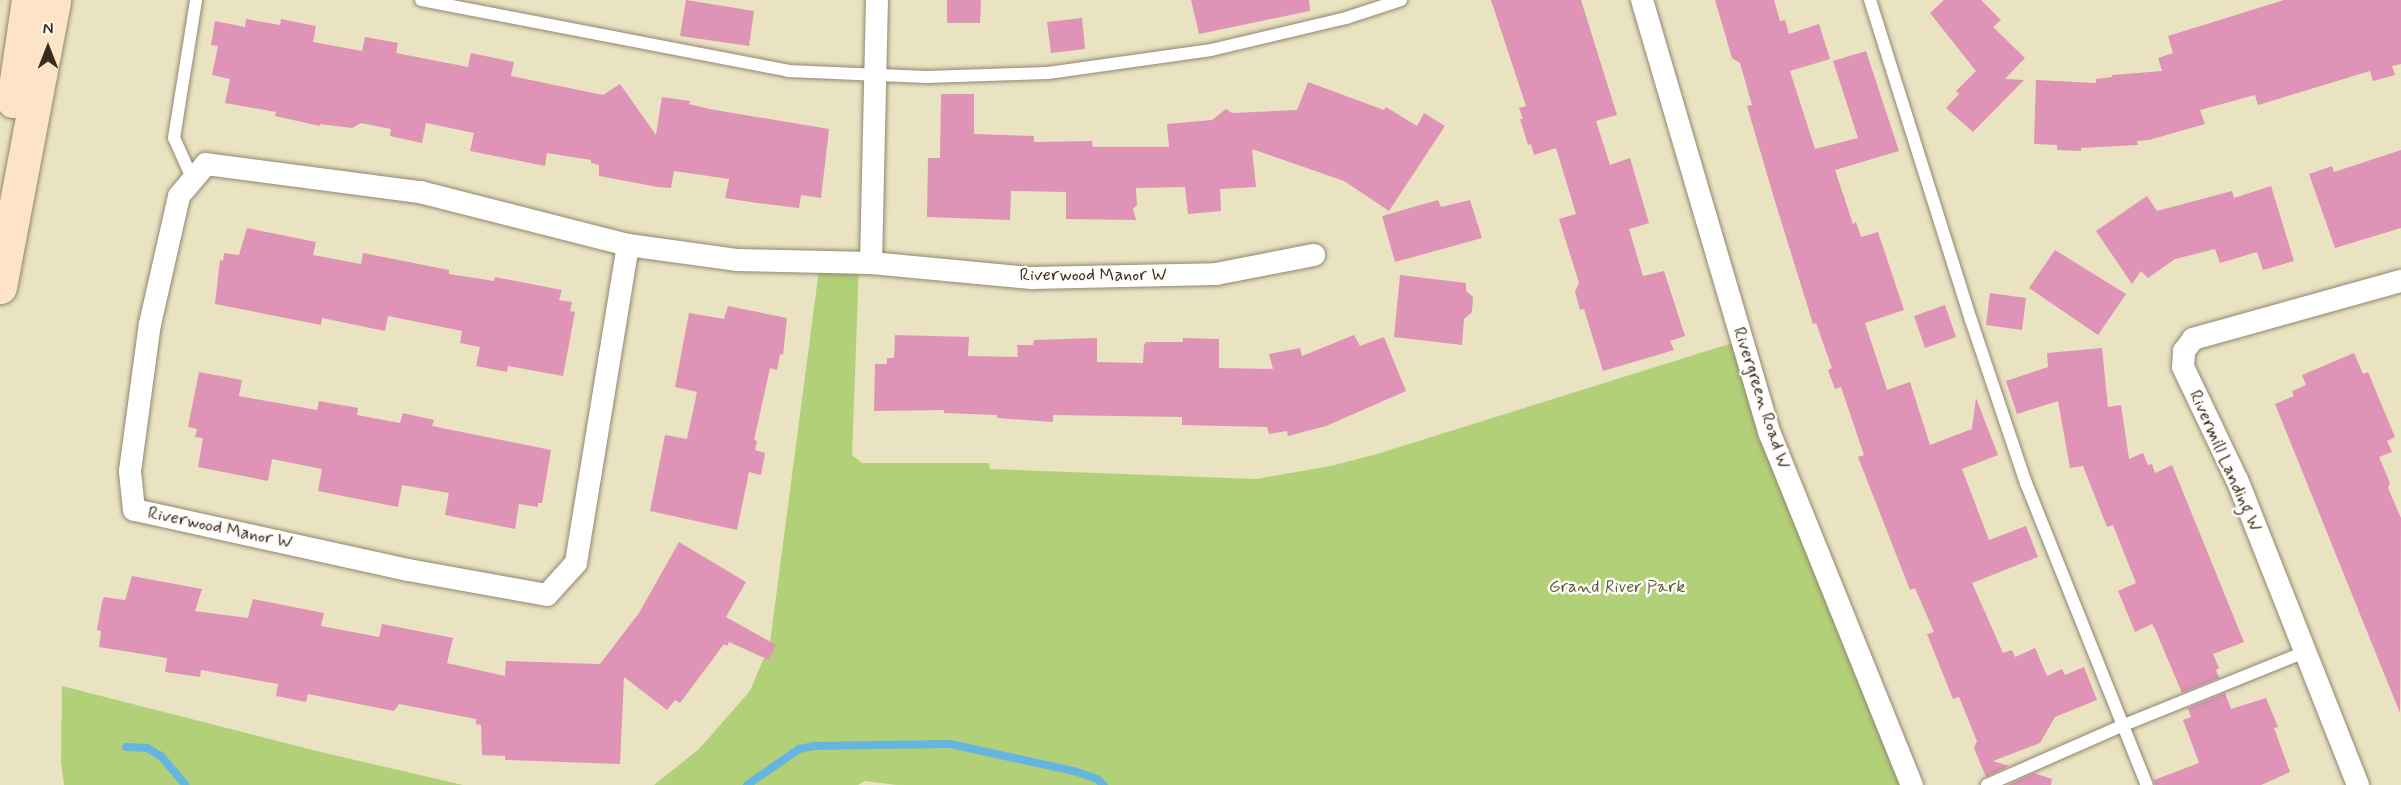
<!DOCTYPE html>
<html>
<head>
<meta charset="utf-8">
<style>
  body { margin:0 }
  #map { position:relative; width:2401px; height:785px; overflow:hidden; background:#e9e3c2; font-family:Mynerve,sans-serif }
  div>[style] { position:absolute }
  .green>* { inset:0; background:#b2d077 }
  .stream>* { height:8px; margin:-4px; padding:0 4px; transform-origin:4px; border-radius:4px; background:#65b5e0 }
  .building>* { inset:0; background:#df93b6 }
  .roads { filter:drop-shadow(0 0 2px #928670) drop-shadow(0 0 2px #928670) }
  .lane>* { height:12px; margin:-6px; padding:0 6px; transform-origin:6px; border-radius:6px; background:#fff }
  .street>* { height:22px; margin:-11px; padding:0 11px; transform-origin:11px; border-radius:11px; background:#fff }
  .secondary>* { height:33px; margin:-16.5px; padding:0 16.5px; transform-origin:16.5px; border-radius:16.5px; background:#fee4c6 }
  span { translate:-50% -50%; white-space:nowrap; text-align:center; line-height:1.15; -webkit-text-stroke:5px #fdfcf7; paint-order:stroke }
  .street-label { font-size:18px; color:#3b2a1e }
  .park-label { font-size:18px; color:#5f5c39 }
  .north { position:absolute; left:18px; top:18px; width:60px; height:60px; -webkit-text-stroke:4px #fdfcf7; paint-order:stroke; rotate:0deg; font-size:16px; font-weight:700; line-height:24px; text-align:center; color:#3b2a1e }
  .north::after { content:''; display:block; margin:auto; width:21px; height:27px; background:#3b2a1e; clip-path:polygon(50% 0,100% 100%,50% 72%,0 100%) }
</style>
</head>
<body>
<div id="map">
  <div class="green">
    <i style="clip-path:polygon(820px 262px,859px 263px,852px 455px,862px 463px,989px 463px,990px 469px,1256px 479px,1331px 466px,1377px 454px,1742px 340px,1912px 785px,897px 785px,865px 781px,858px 785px,654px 785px,699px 749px,750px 691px,770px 643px)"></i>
    <i style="clip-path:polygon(62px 686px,325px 753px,463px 785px,64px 785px,61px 762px)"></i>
  </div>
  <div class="stream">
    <i style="left:126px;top:747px;width:21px;rotate:3deg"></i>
    <i style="left:147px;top:748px;width:16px;rotate:30deg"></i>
    <i style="left:161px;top:756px;width:38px;rotate:50deg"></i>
    <i style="left:747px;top:785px;width:63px;rotate:-34.7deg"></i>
    <i style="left:799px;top:749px;width:15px;rotate:-11deg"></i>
    <i style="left:814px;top:746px;width:136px;rotate:-0.8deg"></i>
    <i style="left:950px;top:744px;width:127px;rotate:12.3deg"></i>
    <i style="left:1074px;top:771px;width:24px;rotate:19deg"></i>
    <i style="left:1097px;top:779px;width:9px;rotate:41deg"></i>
  </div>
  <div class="building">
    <i style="clip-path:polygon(686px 0,754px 11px,749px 46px,680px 36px)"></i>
    <i style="clip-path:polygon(947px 0,981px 0,980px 23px,947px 23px)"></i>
    <i style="clip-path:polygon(1191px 0,1309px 0,1310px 11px,1199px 34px)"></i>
    <i style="clip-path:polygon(1491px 0,1581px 0,1617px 115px,1596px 121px,1610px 165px,1630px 158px,1649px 223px,1629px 229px,1643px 276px,1664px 271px,1685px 336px,1670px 341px,1674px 350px,1603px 371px,1584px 309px,1580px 310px,1575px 292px,1579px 283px,1559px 219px,1576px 214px,1556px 148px,1534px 155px,1531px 144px,1528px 145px,1520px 119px,1523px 119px,1519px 108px,1526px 106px)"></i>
    <i style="clip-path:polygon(1715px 0,1774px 0,1780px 21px,1785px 20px,1789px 34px,1819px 24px,1830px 59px,1790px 71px,1815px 149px,1858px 138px,1833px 61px,1866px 51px,1899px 151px,1835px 170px,1853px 224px,1856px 222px,1861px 237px,1878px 232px,1904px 310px,1865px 323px,1887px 390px,1910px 382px,1930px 445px,1972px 429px,1976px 398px,1998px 455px,1962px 469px,1989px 540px,2026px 526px,2038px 557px,1972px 583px,2003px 653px,2012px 650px,2015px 657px,2035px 648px,2047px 676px,2062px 669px,2065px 675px,2084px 667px,2097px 700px,2055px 717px,2040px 743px,1993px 761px,2009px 766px,1986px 777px,1974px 748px,1977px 741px,1959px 697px,1953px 699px,1927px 634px,1934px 632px,1915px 588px,1910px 590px,1858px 457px,1864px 455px,1841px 387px,1835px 389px,1828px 370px,1832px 368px,1816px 323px,1813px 324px,1774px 198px,1747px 106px,1752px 105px,1740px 63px,1732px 58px)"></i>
    <i style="clip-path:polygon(1944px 0,1981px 0,2001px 20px,1993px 27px,2025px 58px,2005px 79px,2024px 80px,1973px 132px,1946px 108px,1959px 94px,1956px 91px,1976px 71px,1930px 13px)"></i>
    <i style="clip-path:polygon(2284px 0,2401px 0,2401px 64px,2392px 66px,2395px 75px,2373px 81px,2370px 71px,2258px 105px,2255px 95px,2200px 110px,2205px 124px,2149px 140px,2137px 141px,2138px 145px,2081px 148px,2081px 151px,2057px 150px,2057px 145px,2034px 144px,2036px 80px,2096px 83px,2096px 79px,2112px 77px,2112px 75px,2162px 71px,2158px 58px,2173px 53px,2168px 36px)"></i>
    <i style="clip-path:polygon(1082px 18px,1085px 49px,1051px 53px,1047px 22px)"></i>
    <i style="clip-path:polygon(246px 19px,280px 25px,281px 19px,316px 26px,313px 42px,362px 51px,365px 37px,398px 43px,396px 53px,468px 67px,471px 53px,514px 62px,511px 76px,603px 95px,620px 84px,656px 135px,662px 97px,690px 101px,689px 104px,709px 109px,829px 129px,821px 198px,801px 195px,799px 208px,757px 203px,725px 198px,729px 179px,674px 171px,671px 188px,658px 187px,599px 176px,599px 165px,591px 163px,591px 160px,547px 153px,545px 166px,470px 151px,474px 133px,426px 123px,422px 143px,390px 136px,391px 129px,361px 123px,352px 128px,320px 124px,320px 126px,275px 116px,276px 112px,225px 103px,230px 79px,212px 75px,218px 46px,211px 45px,215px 21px,245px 27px)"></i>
    <i style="clip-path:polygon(1308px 82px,1384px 110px,1386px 107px,1417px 126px,1424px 113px,1445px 126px,1389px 211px,1344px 181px,1252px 149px,1256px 187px,1220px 189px,1221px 211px,1188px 214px,1185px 187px,1136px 188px,1137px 205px,1133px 209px,1136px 220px,1066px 219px,1066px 192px,1011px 191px,1010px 220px,927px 217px,928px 158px,940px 158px,941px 94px,974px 94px,974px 134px,1034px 136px,1034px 142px,1092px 141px,1093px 147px,1169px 147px,1167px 124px,1212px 120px,1226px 109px,1232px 113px,1297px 110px)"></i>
    <i style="clip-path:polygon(2401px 150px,2401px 228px,2335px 248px,2309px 174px,2332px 166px,2334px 172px)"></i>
    <i style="clip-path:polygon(2271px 186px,2294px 261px,2263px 270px,2257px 252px,2220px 263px,2215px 249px,2175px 259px,2148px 278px,2141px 271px,2132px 284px,2096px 231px,2147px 196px,2157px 211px,2232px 191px,2234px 198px)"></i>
    <i style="clip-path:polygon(1438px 200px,1441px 207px,1470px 200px,1482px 238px,1395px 262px,1382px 216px)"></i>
    <i style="clip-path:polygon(247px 228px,316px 242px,313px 255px,361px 264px,363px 253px,449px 270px,449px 274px,494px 281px,495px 277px,562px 290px,559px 300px,572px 302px,570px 311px,575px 312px,563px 376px,508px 366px,507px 372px,476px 366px,480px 347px,460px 343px,462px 331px,388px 316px,385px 331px,322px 318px,321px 325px,215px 304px,220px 260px,223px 261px,224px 253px,239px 255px)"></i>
    <i style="clip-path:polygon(2055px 250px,2126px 294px,2098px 335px,2029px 288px)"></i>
    <i style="clip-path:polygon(1400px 275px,1466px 283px,1466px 291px,1473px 297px,1472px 312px,1464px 319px,1462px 345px,1394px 337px)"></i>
    <i style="clip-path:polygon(1990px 293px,2026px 298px,2022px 330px,1986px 325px)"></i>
    <i style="clip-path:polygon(1945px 305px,1956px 337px,1925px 348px,1914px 316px)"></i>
    <i style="clip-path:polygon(728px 306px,787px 318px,783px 355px,780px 354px,777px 370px,770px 368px,754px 440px,757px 441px,755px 450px,765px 453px,761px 475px,749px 472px,737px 530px,650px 511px,665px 435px,687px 439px,697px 392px,675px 387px,689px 313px,724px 319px)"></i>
    <i style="clip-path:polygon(895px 335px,969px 337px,968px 356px,1018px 357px,1017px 345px,1033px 345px,1034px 340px,1097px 338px,1097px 362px,1143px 363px,1144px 345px,1146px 342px,1183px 342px,1183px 338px,1219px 339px,1219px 368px,1273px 369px,1269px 354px,1300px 348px,1302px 356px,1354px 335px,1360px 346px,1384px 337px,1406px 391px,1326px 426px,1288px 436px,1287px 431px,1269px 434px,1267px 427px,1182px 425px,1182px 417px,1053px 415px,1053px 422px,997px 418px,997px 415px,944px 413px,944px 410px,874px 411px,875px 364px,887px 364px,887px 358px,894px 358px)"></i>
    <i style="clip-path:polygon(2102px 348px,2108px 407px,2121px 405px,2129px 459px,2143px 453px,2148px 465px,2152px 464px,2155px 473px,2172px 465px,2244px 642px,2213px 654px,2219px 668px,2216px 670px,2219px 678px,2182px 693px,2155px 629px,2152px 624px,2135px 632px,2118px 591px,2136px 583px,2113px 525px,2107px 527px,2083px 466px,2070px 468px,2058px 401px,2017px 414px,2006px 381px,2048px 367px,2047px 353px)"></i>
    <i style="clip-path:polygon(2354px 353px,2363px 374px,2368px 372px,2395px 437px,2387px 441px,2392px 452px,2379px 457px,2390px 483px,2388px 488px,2401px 518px,2400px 713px,2275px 404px,2294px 396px,2292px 391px,2306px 385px,2302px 375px)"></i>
    <i style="clip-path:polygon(199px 372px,242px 380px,239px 396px,317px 410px,319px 401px,358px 408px,357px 415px,400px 423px,403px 413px,434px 420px,432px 426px,551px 450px,542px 503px,538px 503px,538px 507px,519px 504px,515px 529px,445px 515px,449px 493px,402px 485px,398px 507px,318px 491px,322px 469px,272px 459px,268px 481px,198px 467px,203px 438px,195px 437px,197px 429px,188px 427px)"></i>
    <i style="clip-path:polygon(679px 542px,746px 582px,726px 617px,776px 645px,769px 660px,729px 642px,727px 646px,724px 644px,680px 703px,675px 700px,667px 710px,624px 677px,620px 764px,505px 760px,505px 756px,482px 755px,481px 725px,476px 724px,476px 719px,399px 704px,394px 711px,308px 694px,306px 702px,276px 696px,278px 684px,201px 670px,200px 677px,165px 672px,167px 658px,99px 647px,101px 631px,97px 630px,102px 602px,104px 597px,125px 600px,132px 576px,202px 589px,195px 611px,248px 618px,253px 599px,324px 613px,321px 626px,379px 637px,382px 624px,453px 638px,447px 663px,505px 676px,506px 661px,600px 664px,639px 613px)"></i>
    <i style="clip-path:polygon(2225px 693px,2231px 709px,2266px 698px,2278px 727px,2274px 728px,2290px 772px,2261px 785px,2155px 785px,2154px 780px,2199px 763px,2183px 720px,2191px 717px,2188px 708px)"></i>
    <i style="clip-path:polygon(2034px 773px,2052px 779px,2051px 785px,2008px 785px)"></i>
  </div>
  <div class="roads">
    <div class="lane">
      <i style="left:421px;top:0;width:374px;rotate:10.9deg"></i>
      <i style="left:788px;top:71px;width:138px;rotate:2.5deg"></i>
      <i style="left:926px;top:77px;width:122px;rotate:-1.9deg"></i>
      <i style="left:1048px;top:73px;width:165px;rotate:-8deg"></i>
      <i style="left:1211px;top:50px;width:139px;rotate:-13.3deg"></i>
      <i style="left:1346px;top:18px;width:58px;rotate:-18.1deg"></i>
      <i style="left:1870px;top:0;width:336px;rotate:72.5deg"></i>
      <i style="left:1971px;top:320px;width:172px;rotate:71.4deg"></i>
      <i style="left:2026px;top:483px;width:325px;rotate:68.2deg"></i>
      <i style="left:193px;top:180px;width:46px;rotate:-114.3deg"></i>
      <i style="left:174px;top:138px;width:140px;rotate:-80.9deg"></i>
      <i style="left:1987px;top:785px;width:150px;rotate:-23.7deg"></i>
      <i style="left:2124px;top:725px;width:195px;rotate:-22deg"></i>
    </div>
    <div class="street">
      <i style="left:1642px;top:0;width:452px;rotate:73.6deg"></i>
      <i style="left:1770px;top:434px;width:379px;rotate:68deg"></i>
      <i style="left:628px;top:245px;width:322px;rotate:99.3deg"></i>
      <i style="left:576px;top:563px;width:43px;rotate:132.2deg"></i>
      <i style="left:547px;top:595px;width:141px;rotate:-169.8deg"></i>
      <i style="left:408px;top:570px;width:280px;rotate:-167.6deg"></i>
      <i style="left:134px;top:510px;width:39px;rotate:-96deg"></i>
      <i style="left:130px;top:471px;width:148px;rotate:-82.3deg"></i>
      <i style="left:150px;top:324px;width:131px;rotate:-77.2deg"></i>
      <i style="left:179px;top:196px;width:42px;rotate:-49.8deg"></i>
      <i style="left:206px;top:164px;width:216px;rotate:7.5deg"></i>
      <i style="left:420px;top:192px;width:215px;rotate:14.3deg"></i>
      <i style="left:628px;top:245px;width:111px;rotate:7.8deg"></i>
      <i style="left:738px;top:260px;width:133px;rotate:1.3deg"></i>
      <i style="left:871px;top:263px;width:161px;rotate:5.4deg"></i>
      <i style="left:1031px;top:278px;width:185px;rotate:-1.2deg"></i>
      <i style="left:1216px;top:274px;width:100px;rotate:-11deg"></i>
      <i style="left:871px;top:263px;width:263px;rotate:-88.7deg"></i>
      <i style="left:2358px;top:785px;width:328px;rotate:-111.6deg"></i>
      <i style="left:2237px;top:480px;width:125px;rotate:-115.5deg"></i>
      <i style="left:2183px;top:367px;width:16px;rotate:-86deg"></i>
      <i style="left:2184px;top:351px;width:15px;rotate:-53deg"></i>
      <i style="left:2193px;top:339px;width:216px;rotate:-15.6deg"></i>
    </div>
    <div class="secondary">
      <i style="left:13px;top:101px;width:102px;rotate:-81.6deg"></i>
      <i style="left:0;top:287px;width:292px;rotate:-79.3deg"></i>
    </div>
  </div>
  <div class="street-label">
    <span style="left:1093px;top:275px">Riverwood Manor W</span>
    <span style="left:1761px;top:398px;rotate:72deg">Rivergreen Road W</span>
    <span style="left:2225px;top:461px;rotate:66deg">Rivermill Landing W</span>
    <span style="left:220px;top:528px;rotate:12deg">Riverwood Manor W</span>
  </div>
  <div class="park-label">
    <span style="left:1617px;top:587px">Grand River Park</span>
  </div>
  <div class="north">N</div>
</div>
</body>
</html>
